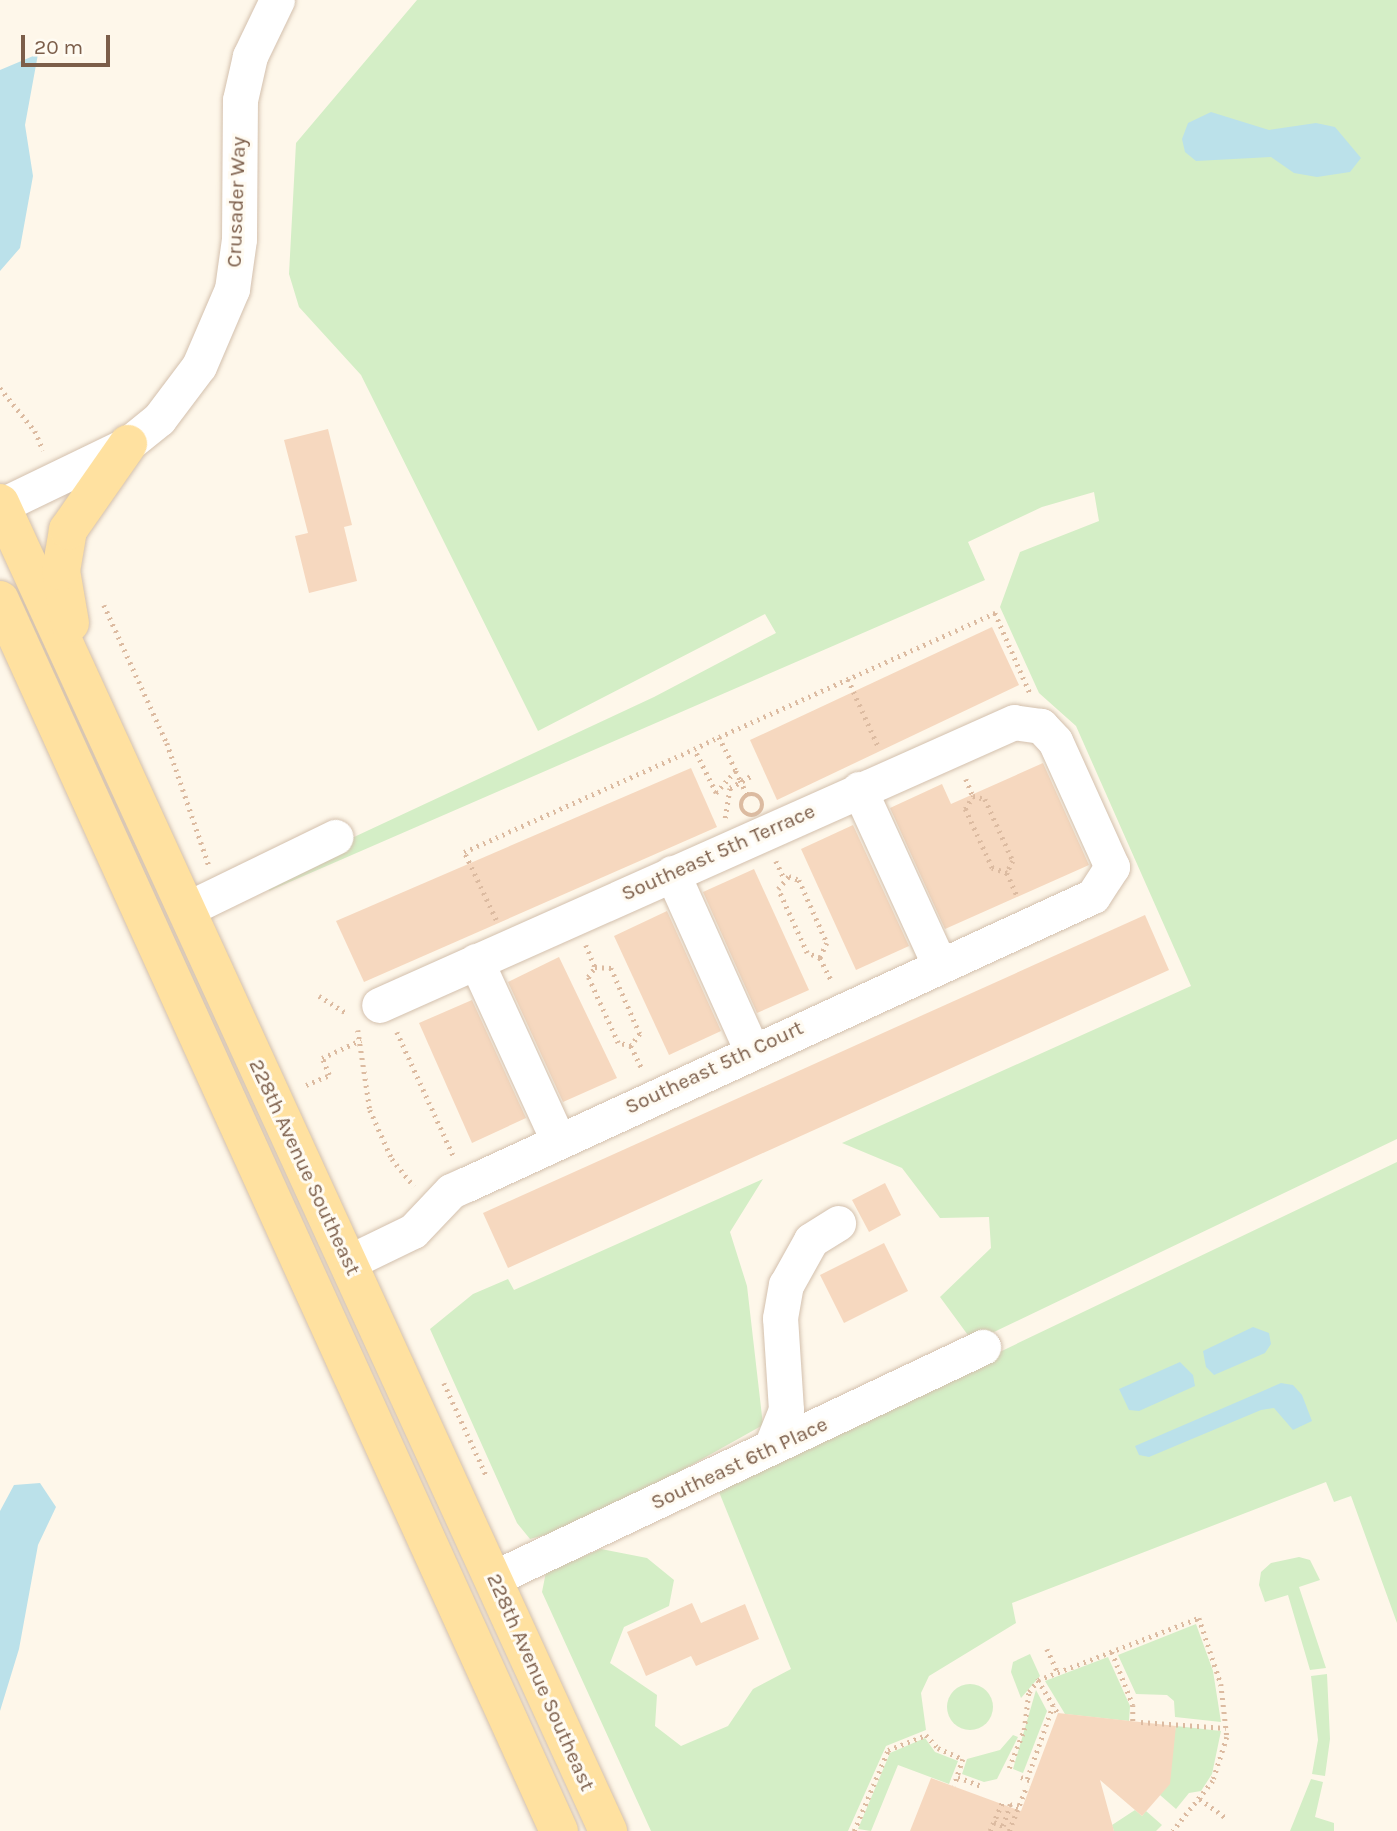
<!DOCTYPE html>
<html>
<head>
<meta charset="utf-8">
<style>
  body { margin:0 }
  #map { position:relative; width:1397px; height:1831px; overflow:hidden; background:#fef7ea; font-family:Karla,sans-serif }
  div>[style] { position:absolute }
  .green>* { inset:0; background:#d4eec6 }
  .round { border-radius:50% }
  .water>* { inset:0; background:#bbe1ea }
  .building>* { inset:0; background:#f6d8bf }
  .path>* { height:4.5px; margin-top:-2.25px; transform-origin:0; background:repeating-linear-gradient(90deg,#dcbba1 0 2px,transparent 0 7px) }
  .path>.ring { margin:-2.25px; padding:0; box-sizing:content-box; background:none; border:4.5px solid #dcbba1; border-radius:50% }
  .roads { filter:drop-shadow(0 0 2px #d3c0ad) drop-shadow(0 0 2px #d3c0ad) }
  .minor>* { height:35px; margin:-17.5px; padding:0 17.5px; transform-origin:17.5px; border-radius:17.5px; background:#fff }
  .major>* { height:38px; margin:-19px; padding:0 19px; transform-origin:19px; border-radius:19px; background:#ffe1a0 }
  span { translate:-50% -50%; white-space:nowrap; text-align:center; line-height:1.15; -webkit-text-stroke:6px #fffbf2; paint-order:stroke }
  .street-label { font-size:21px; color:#7c5e4a }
  .scale { position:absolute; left:21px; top:35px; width:89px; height:32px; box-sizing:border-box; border:4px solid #7c5e4a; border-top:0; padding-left:9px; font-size:21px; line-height:24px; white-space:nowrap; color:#7c5e4a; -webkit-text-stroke:5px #fffbf2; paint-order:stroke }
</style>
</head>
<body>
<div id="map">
  <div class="green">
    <i style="clip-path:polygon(417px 0,1397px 0,1397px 1139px,973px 1342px,940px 1297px,991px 1248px,989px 1217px,940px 1218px,902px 1168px,842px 1143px,1191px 986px,1076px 726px,1039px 693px,1000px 607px,1020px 552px,1099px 521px,1094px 492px,1042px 507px,968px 542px,985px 580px,269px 891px,266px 882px,339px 844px,654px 697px,776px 633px,765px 614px,538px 731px,361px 375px,299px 307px,289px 274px,296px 143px)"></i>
    <i style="clip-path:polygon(1397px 1162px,1397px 1623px,1351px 1496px,1334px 1502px,1326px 1482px,1012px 1603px,1016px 1623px,929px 1676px,921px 1693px,926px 1730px,886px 1746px,848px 1831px,651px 1831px,542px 1592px,546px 1572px,601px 1549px,647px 1558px,674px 1580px,669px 1606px,624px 1627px,610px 1663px,657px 1695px,655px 1726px,681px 1746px,728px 1726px,753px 1689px,791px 1669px,717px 1487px)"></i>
    <i style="clip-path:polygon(763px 1179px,730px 1232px,747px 1286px,763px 1425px,586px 1524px,530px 1539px,517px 1523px,430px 1329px,473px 1294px,508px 1279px,514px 1290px)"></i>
    <i style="clip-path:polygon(1299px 1557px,1310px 1560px,1320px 1580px,1299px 1587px,1326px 1668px,1310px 1670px,1288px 1595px,1265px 1602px,1259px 1585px,1261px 1572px,1271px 1563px)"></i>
    <i style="clip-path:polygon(1196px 1624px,1213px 1671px,1221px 1722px,1175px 1717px,1174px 1701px,1167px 1695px,1136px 1694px,1118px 1655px)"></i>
    <i style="clip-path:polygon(1030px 1654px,1040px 1676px,1021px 1698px,1011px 1672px,1013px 1662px)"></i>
    <i style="clip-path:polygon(1108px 1657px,1130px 1706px,1129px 1721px,1065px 1714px,1045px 1681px)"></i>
    <i style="clip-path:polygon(1327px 1674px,1330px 1739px,1325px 1776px,1312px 1774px,1318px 1740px,1311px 1676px)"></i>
    <i class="round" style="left:947px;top:1684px;width:46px;height:46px"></i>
    <i style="clip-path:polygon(1036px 1690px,1047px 1711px,1023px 1773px,1013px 1769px)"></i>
    <i style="clip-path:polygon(1176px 1726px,1221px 1731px,1212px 1774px,1201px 1791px,1189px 1793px,1176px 1809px,1160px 1795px)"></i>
    <i style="clip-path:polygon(1013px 1735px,1018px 1737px,997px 1779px,984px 1782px,962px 1774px,967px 1759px,1000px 1750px)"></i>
    <i style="clip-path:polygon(925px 1738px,935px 1752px,958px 1761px,949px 1784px,898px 1765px,871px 1831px,858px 1829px,890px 1753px)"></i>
    <i style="clip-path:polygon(1311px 1779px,1323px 1782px,1315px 1817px,1334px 1823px,1334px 1831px,1290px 1831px)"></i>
    <i style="clip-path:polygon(1135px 1810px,1142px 1816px,1146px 1811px,1162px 1825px,1156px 1831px,1114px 1831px,1112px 1825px)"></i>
  </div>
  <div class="water">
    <i style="clip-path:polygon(38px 54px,25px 125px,33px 176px,20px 248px,0 271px,0 70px)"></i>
    <i style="clip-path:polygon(1211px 112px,1269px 130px,1316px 123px,1335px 127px,1361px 158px,1350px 172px,1317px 177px,1294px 173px,1271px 157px,1196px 161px,1185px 152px,1182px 139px,1188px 123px)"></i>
    <i style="clip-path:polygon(1253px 1327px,1269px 1333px,1271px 1344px,1265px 1353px,1214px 1375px,1206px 1367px,1203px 1351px)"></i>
    <i style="clip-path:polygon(1180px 1362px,1193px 1375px,1195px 1386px,1139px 1411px,1129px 1410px,1119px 1389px)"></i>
    <i style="clip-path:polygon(1281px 1383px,1293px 1385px,1302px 1395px,1312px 1421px,1293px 1430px,1274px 1408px,1261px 1410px,1149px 1457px,1139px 1455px,1135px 1446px)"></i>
    <i style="clip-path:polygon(40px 1483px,56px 1507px,38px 1545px,19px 1649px,0 1711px,0 1511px,14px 1485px)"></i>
  </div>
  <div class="building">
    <i style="clip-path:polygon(328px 429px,352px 525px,344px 527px,357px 581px,309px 593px,295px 536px,308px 533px,284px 440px)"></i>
    <i style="clip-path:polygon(992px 627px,1019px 685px,777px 800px,750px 740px)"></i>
    <i style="clip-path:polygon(1043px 763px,1089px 865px,945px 929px,890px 808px,942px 784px,951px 804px)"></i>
    <i style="clip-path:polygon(691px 768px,717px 827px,364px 982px,336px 921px)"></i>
    <i style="clip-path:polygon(853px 825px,909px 946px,856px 970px,801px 849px)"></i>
    <i style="clip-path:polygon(754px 869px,809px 990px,757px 1013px,703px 892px)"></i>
    <i style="clip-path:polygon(667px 911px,721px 1031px,669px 1055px,614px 936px)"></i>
    <i style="clip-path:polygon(1145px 915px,1169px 970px,508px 1268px,483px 1213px)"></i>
    <i style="clip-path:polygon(559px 957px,617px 1078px,563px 1102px,508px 982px)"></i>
    <i style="clip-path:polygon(472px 1000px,526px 1118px,472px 1143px,419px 1023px)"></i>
    <i style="clip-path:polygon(885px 1183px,901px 1215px,869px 1232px,852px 1200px)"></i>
    <i style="clip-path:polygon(884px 1243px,908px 1291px,844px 1323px,820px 1275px)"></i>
    <i style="clip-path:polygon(692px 1603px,701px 1623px,745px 1604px,759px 1639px,696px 1666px,691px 1656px,646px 1676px,627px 1632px)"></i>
    <i style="clip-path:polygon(1058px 1713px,1176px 1726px,1170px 1784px,1142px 1816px,1100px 1780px,1114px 1831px,910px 1831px,931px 1778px,1021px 1811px)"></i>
  </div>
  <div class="path">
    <i style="left:0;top:388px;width:55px;rotate:50.9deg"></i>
    <i style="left:35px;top:431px;width:21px;rotate:67deg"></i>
    <i style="left:104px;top:605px;width:152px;rotate:65.5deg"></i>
    <i style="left:167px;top:743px;width:130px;rotate:71.1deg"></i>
    <i style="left:848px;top:679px;width:76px;rotate:65.8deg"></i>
    <i style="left:719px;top:737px;width:303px;rotate:-24.2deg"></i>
    <i style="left:995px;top:613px;width:87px;rotate:66.4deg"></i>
    <i style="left:736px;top:771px;width:30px;rotate:132deg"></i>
    <i style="left:716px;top:793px;width:49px;rotate:-116.6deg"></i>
    <i style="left:694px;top:749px;width:28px;rotate:-26deg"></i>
    <i style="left:719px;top:737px;width:38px;rotate:63deg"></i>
    <i style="left:736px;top:771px;width:10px;rotate:66deg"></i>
    <i style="left:740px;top:780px;width:16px;rotate:63deg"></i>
    <i style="left:966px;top:779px;width:18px;rotate:68deg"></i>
    <i class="ring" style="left:741px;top:794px;width:17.5px;height:17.5px"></i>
    <i style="left:973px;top:796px;width:12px;rotate:14deg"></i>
    <i style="left:985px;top:799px;width:68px;rotate:65.7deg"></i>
    <i style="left:1013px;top:861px;width:13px;rotate:117deg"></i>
    <i style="left:1007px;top:873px;width:16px;rotate:-162deg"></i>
    <i style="left:992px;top:868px;width:65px;rotate:-114.6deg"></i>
    <i style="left:965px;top:809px;width:15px;rotate:-58deg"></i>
    <i style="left:725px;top:818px;width:30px;rotate:-81deg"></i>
    <i style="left:730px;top:788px;width:24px;rotate:-30deg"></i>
    <i style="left:776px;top:861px;width:19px;rotate:65deg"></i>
    <i style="left:1007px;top:873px;width:27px;rotate:66deg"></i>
    <i style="left:789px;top:876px;width:11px;rotate:22deg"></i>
    <i style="left:799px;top:880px;width:69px;rotate:66deg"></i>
    <i style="left:827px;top:943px;width:17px;rotate:115deg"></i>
    <i style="left:820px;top:958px;width:14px;rotate:-159deg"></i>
    <i style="left:807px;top:953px;width:70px;rotate:-114.4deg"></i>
    <i style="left:778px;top:889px;width:17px;rotate:-50deg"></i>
    <i style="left:496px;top:920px;width:75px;rotate:-115.2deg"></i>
    <i style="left:464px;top:852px;width:252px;rotate:-24.1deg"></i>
    <i style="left:586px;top:945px;width:24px;rotate:68deg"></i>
    <i style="left:820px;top:958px;width:27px;rotate:63deg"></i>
    <i style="left:595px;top:967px;width:16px;rotate:4deg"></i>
    <i style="left:611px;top:968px;width:72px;rotate:66.3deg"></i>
    <i style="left:640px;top:1034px;width:15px;rotate:127deg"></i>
    <i style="left:631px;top:1046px;width:13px;rotate:-167deg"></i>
    <i style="left:618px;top:1043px;width:72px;rotate:-114.4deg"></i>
    <i style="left:588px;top:977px;width:12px;rotate:-55deg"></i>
    <i style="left:319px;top:996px;width:34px;rotate:32deg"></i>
    <i style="left:358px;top:1030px;width:81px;rotate:81.5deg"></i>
    <i style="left:370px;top:1110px;width:54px;rotate:65.8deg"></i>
    <i style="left:392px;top:1159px;width:35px;rotate:51deg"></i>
    <i style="left:397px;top:1032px;width:137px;rotate:65.5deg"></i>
    <i style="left:631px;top:1046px;width:25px;rotate:64deg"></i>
    <i style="left:306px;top:1085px;width:25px;rotate:-23deg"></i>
    <i style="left:329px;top:1075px;width:18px;rotate:-112deg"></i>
    <i style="left:322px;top:1058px;width:43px;rotate:-24.8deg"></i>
    <i style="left:444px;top:1383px;width:103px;rotate:65.4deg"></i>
    <i style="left:1047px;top:1649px;width:26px;rotate:65deg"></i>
    <i style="left:1112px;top:1652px;width:57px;rotate:68.4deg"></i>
    <i style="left:1133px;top:1705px;width:16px;rotate:90deg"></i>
    <i style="left:1038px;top:1680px;width:39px;rotate:59deg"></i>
    <i style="left:1141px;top:1722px;width:85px;rotate:4deg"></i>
    <i style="left:1009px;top:1768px;width:41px;rotate:-68.5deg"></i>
    <i style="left:1024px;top:1730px;width:38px;rotate:-83deg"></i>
    <i style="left:1029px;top:1692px;width:15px;rotate:-53deg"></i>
    <i style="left:1038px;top:1680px;width:173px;rotate:-21.1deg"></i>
    <i style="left:1199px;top:1618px;width:70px;rotate:71.6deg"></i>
    <i style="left:1221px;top:1684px;width:53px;rotate:83.5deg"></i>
    <i style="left:1227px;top:1737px;width:46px;rotate:107.7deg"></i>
    <i style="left:1213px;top:1781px;width:64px;rotate:128.7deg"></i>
    <i style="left:958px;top:1777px;width:26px;rotate:21deg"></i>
    <i style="left:1021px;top:1777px;width:12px;rotate:20deg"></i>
    <i style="left:1027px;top:1779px;width:78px;rotate:-70.6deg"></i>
    <i style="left:1200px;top:1799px;width:32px;rotate:36deg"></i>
    <i style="left:994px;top:1822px;width:10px;rotate:24deg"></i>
    <i style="left:1003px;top:1826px;width:23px;rotate:-72deg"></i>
    <i style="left:1010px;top:1804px;width:9px;rotate:21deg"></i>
    <i style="left:854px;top:1831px;width:88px;rotate:-67.2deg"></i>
    <i style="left:888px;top:1750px;width:41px;rotate:-21.5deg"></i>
    <i style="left:926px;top:1735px;width:18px;rotate:47deg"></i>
    <i style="left:938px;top:1748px;width:27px;rotate:24deg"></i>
    <i style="left:963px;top:1759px;width:28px;rotate:108deg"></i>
    <i style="left:990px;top:1831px;width:33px;rotate:-67deg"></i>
    <i style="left:1009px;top:1831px;width:49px;rotate:-68.6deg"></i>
  </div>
  <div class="roads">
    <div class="minor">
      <i style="left:0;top:506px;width:142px;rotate:-25.8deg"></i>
      <i style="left:128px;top:444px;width:40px;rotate:-39deg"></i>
      <i style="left:159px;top:419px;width:66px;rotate:-53deg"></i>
      <i style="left:199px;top:366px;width:84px;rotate:-66.8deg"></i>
      <i style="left:232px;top:289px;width:50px;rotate:-82deg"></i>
      <i style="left:239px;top:239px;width:139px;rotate:-89.6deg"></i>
      <i style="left:240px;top:100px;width:45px;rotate:-77.2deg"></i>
      <i style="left:250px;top:56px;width:62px;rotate:-64.3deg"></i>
      <i style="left:859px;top:789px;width:192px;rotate:65.4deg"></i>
      <i style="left:672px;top:873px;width:193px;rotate:65.8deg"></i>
      <i style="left:187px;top:909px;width:165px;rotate:-25.9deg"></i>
      <i style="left:476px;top:961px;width:197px;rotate:65.4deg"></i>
      <i style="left:349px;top:1262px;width:71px;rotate:-25.8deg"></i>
      <i style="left:413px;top:1231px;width:55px;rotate:-46.5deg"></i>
      <i style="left:451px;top:1191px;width:17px;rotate:-24deg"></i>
      <i style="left:467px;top:1184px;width:689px;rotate:-24.71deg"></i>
      <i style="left:1093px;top:896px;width:35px;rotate:-57deg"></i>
      <i style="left:1112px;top:867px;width:138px;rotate:-114.3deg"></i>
      <i style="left:1055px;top:741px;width:21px;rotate:-133deg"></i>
      <i style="left:1041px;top:726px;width:27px;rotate:-172deg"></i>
      <i style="left:1014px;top:722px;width:695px;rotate:155.98deg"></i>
      <i style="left:771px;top:1447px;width:40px;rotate:-68deg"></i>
      <i style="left:786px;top:1410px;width:92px;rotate:-93.7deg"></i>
      <i style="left:780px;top:1318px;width:34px;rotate:-80deg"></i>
      <i style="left:786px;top:1285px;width:51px;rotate:-60.9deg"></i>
      <i style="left:811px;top:1240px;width:32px;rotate:-32deg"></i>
      <i style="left:494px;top:1578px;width:541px;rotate:-25.29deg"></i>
    </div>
    <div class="major">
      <i style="left:0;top:503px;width:1461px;rotate:65.4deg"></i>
      <i style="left:0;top:600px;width:1352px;rotate:65.58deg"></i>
      <i style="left:70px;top:623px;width:53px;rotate:-99.8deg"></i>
      <i style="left:61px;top:571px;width:42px;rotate:-80.3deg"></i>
      <i style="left:68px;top:530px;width:105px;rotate:-55.1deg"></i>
    </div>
  </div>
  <div class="street-label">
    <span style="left:236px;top:202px;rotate:-88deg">Crusader Way</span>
    <span style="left:718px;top:852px;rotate:-24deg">Southeast 5th Terrace</span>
    <span style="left:714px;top:1067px;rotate:-25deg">Southeast 5th Court</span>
    <span style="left:305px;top:1167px;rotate:65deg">228th Avenue Southeast</span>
    <span style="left:739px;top:1463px;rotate:-25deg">Southeast 6th Place</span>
    <span style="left:541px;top:1682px;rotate:66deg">228th Avenue Southeast</span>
  </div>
  <div class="scale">20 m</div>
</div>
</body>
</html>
